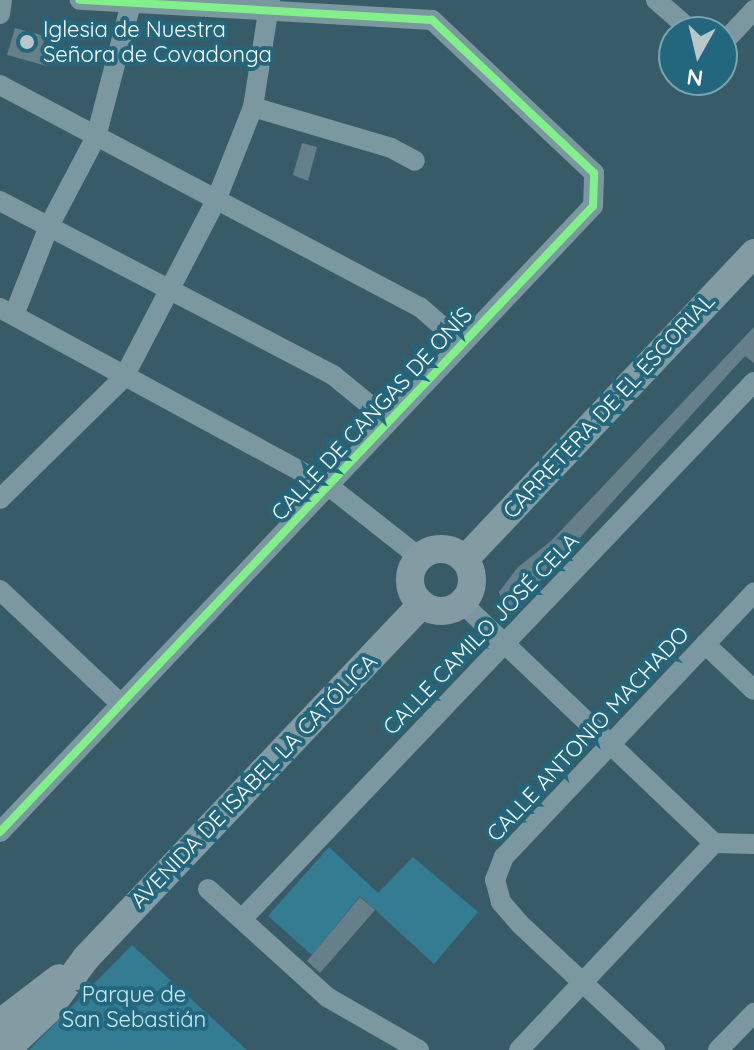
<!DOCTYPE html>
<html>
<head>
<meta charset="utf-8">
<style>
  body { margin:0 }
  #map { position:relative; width:754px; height:1050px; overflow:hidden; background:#375c68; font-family:Quicksand,sans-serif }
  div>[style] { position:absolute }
  .green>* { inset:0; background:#337c92 }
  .building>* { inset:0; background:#658088 }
  .street>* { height:20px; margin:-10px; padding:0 10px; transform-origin:10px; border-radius:10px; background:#7b979f }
  .secondary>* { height:28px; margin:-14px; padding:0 14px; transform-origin:14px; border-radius:14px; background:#839ca4 }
  .secondary>.ring { margin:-14px; padding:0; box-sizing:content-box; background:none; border:28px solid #839ca4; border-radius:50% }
  .cycleway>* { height:8px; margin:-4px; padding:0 4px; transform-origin:4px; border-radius:4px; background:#82f089 }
  .dots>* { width:22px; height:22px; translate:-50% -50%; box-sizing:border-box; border:4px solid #22677d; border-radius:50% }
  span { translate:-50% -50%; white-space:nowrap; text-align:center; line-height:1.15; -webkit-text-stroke:8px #22677d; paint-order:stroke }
  .poi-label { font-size:22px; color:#fff }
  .left { translate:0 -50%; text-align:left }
  .street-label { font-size:22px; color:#fff }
  .park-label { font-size:22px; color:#c9ebf5 }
  .north { position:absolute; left:658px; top:16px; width:80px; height:80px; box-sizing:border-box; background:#22677d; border:2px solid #7aa4b1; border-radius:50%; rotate:188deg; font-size:22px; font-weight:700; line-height:32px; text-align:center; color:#fff }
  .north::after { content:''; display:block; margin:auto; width:28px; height:36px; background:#b9c6ca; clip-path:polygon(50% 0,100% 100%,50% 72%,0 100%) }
</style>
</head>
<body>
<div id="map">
  <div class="green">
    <i style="clip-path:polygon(329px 847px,378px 893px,413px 857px,478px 912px,434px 964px,360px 896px,312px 955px,268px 916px)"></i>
    <i style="clip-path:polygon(132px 945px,247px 1050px,29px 1050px)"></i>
  </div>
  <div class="building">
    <i style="clip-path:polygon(15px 28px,45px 36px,42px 48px,51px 50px,47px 66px,7px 55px)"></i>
    <i style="clip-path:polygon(302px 143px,317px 147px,308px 181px,293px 175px)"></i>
    <i style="clip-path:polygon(754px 327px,754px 363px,745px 356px,534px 588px,512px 606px,502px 602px,499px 592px,518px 567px,551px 541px)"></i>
    <i style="clip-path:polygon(360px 897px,375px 910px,320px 973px,307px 961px)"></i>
  </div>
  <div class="street">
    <i style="left:656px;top:0;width:49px;rotate:40.9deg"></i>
    <i style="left:0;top:14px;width:14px;rotate:-82deg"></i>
    <i style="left:722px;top:44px;width:47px;rotate:-46.7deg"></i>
    <i style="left:0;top:85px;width:475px;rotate:27.9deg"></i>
    <i style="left:420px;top:307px;width:55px;rotate:41.3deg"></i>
    <i style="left:253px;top:107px;width:144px;rotate:16.5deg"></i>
    <i style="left:391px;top:148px;width:27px;rotate:28deg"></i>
    <i style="left:0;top:201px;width:376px;rotate:27.6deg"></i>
    <i style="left:333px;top:375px;width:71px;rotate:39.3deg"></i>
    <i style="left:0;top:308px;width:375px;rotate:28.5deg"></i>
    <i style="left:330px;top:487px;width:113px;rotate:38.2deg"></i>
    <i style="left:14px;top:315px;width:96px;rotate:-68.5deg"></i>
    <i style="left:49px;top:226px;width:101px;rotate:-62.2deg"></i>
    <i style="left:96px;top:137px;width:142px;rotate:-75.3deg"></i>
    <i style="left:0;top:499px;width:174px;rotate:-44.5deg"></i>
    <i style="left:124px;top:377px;width:202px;rotate:-62.5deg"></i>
    <i style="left:217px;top:198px;width:98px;rotate:-68.4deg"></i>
    <i style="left:253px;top:107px;width:108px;rotate:-81deg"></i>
    <i style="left:0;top:590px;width:165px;rotate:43.3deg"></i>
    <i style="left:462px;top:603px;width:348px;rotate:43.6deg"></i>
    <i style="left:714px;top:843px;width:40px;rotate:1.4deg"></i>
    <i style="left:705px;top:644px;width:67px;rotate:43.2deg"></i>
    <i style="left:0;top:832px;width:862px;rotate:-46.55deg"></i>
    <i style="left:593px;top:206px;width:33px;rotate:-88deg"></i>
    <i style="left:594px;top:173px;width:223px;rotate:-136.6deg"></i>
    <i style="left:432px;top:20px;width:353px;rotate:-176.7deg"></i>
    <i style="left:208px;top:889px;width:161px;rotate:42.2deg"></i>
    <i style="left:327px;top:997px;width:106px;rotate:29.9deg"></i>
    <i style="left:242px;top:919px;width:742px;rotate:-46.37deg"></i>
    <i style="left:519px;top:1050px;width:284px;rotate:-46.7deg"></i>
    <i style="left:655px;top:1050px;width:185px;rotate:-137deg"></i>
    <i style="left:520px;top:924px;width:29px;rotate:-131deg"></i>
    <i style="left:501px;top:902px;width:23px;rotate:-105deg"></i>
    <i style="left:495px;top:880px;width:25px;rotate:-69deg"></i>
    <i style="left:504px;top:857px;width:364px;rotate:-46.6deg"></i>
    <i style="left:718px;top:1050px;width:52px;rotate:-45.8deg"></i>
  </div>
  <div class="secondary">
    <i class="ring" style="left:410px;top:549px;width:34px;height:34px"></i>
    <i style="left:465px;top:559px;width:421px;rotate:-46.6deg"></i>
    <i style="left:0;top:1023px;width:74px;rotate:-37.3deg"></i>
    <i style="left:6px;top:1050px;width:58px;rotate:-43.6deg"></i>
    <i style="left:48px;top:1010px;width:64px;rotate:-53.8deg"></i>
    <i style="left:86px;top:958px;width:488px;rotate:-46.5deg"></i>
  </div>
  <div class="cycleway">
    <i style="left:0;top:832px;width:862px;rotate:-46.55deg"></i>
    <i style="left:593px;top:206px;width:33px;rotate:-88deg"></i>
    <i style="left:594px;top:173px;width:223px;rotate:-136.6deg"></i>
    <i style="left:432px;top:20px;width:353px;rotate:-176.7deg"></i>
  </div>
  <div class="dots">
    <i style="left:27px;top:42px;background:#b9c6ca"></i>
  </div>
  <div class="poi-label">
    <span class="left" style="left:43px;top:42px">Iglesia de Nuestra<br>Señora de Covadonga</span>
  </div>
  <div class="street-label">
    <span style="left:609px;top:406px;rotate:-47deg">CARRETERA DE EL ESCORIAL</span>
    <span style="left:372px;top:414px;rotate:-47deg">CALLE DE CANGAS DE ONÍS</span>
    <span style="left:481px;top:634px;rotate:-46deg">CALLE CAMILO JOSÉ CELA</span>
    <span style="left:588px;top:734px;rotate:-47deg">CALLE ANTONIO MACHADO</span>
    <span style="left:254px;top:781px;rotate:-46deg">AVENIDA DE ISABEL LA CATÓLICA</span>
  </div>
  <div class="park-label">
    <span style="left:134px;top:1007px">Parque de<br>San Sebastián</span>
  </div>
  <div class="north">N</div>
</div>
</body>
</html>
